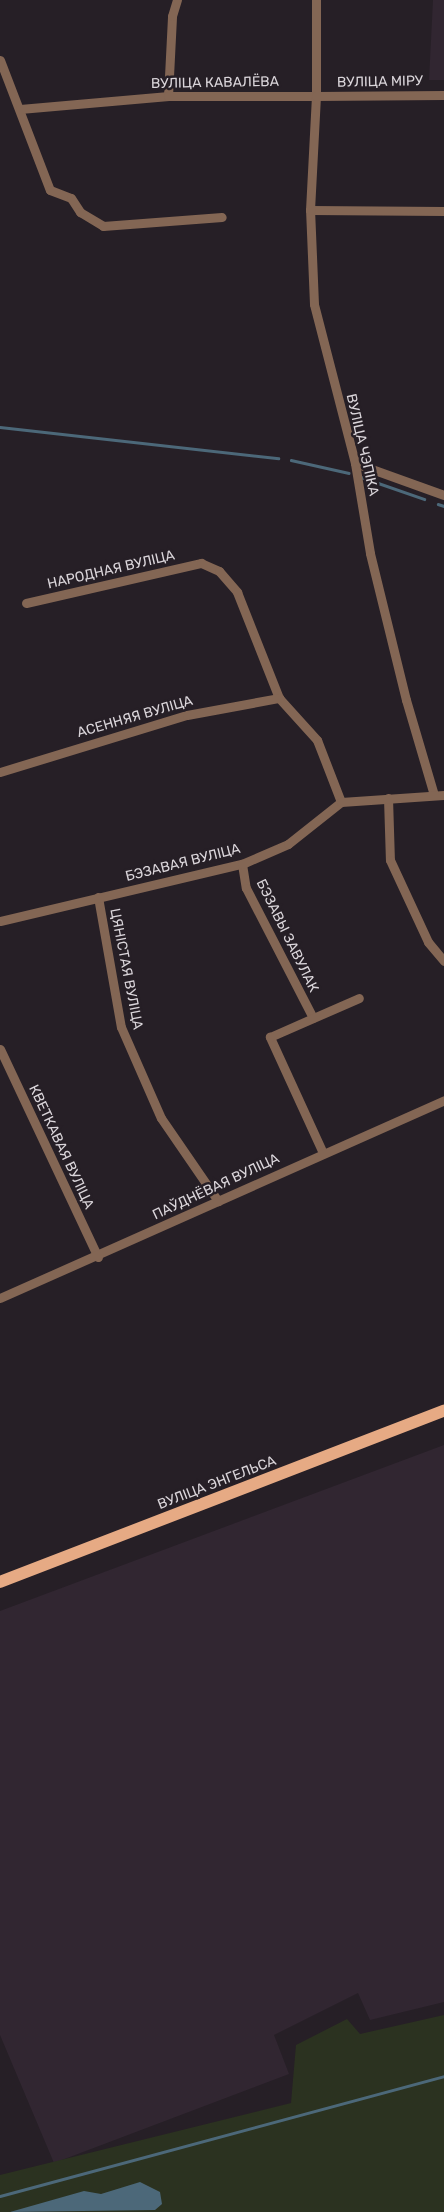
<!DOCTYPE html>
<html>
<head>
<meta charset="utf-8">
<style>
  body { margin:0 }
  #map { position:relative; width:444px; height:2212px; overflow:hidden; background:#261f26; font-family:Rubik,sans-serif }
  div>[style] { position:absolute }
  .built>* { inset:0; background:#312631 }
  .green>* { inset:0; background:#2b3220 }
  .water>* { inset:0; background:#4c6879 }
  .stream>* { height:2.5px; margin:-1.25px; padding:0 1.25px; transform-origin:1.25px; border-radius:1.25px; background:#4c6879 }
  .street>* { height:9px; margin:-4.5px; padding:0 4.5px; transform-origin:4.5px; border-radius:4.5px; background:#836654 }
  .primary>* { height:12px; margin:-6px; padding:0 6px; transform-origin:6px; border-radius:6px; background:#e6aa84 }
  span { translate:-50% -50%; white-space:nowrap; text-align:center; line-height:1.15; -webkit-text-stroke:5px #261f26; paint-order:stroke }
  .street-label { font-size:14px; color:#dad5da }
</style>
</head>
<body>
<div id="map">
  <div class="built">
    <i style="clip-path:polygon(433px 0,444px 0,444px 80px,429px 80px)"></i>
    <i style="clip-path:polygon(444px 1445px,444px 2002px,370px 2020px,358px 1993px,274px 2035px,289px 2074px,54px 2163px,0 2035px,0 1611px)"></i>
  </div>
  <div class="green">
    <i style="clip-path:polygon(444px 2015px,444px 2212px,0 2212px,0 2175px,291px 2103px,296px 2045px,347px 2019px,360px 2034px)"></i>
  </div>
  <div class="water">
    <i style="clip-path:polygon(140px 2182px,160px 2192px,162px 2204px,155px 2210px,10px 2212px,84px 2191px,101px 2194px)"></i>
  </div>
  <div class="stream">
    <i style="left:0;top:427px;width:280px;rotate:6.4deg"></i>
    <i style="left:291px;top:460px;width:59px;rotate:12.6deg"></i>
    <i style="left:361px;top:477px;width:67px;rotate:19.2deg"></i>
    <i style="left:438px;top:504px;width:6px;rotate:18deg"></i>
    <i style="left:0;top:2196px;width:460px;rotate:-15.1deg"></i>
  </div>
  <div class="street">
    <i style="left:0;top:60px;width:139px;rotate:69deg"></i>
    <i style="left:50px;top:190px;width:22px;rotate:21deg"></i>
    <i style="left:71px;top:198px;width:17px;rotate:57deg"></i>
    <i style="left:80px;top:212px;width:27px;rotate:31deg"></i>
    <i style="left:103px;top:226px;width:119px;rotate:-4.3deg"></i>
    <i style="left:168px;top:96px;width:80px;rotate:-87.1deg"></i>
    <i style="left:172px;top:16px;width:17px;rotate:-73deg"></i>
    <i style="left:20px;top:109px;width:149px;rotate:-5deg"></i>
    <i style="left:168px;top:96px;width:148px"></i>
    <i style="left:316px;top:96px;width:96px;rotate:-90deg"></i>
    <i style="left:310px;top:210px;width:134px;rotate:0.4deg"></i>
    <i style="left:355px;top:463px;width:95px;rotate:19.8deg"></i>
    <i style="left:26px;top:603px;width:180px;rotate:-12.9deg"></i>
    <i style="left:201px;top:563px;width:20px;rotate:24deg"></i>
    <i style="left:219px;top:571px;width:28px;rotate:49deg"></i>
    <i style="left:237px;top:592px;width:114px;rotate:68.4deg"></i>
    <i style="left:279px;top:698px;width:57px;rotate:47.9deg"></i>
    <i style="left:317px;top:740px;width:66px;rotate:68.8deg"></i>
    <i style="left:0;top:772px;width:195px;rotate:-17deg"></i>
    <i style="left:187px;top:715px;width:94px;rotate:-10.5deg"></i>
    <i style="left:434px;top:795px;width:99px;rotate:-106.4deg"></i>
    <i style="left:406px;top:700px;width:151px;rotate:-103.8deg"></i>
    <i style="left:370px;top:553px;width:91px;rotate:-99.5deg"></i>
    <i style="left:355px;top:463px;width:164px;rotate:-104.5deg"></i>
    <i style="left:314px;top:304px;width:94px;rotate:-92.4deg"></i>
    <i style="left:310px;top:210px;width:114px;rotate:-87deg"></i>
    <i style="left:316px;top:96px;width:128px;rotate:-0.4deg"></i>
    <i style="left:388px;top:798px;width:62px;rotate:88.2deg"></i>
    <i style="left:390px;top:860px;width:90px;rotate:65.1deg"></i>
    <i style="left:428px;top:942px;width:25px;rotate:50deg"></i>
    <i style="left:242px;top:864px;width:24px;rotate:81deg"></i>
    <i style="left:246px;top:888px;width:146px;rotate:62.7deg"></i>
    <i style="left:98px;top:897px;width:132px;rotate:80deg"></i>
    <i style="left:121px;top:1027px;width:99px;rotate:66.3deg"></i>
    <i style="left:161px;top:1118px;width:101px;rotate:55.5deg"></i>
    <i style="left:0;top:921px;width:249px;rotate:-13.3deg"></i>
    <i style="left:242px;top:864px;width:50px;rotate:-23.5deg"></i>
    <i style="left:288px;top:844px;width:68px;rotate:-38.4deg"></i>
    <i style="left:341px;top:802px;width:103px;rotate:-3.9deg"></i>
    <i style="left:0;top:1049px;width:230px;rotate:64.8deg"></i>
    <i style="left:323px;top:1153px;width:128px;rotate:-114.6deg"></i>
    <i style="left:270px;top:1037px;width:97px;rotate:-23.7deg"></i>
    <i style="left:0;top:1298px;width:486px;rotate:-24deg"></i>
  </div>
  <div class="primary">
    <i style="left:0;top:1582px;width:476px;rotate:-21.1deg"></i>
  </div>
  <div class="street-label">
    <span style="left:380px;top:82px;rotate:-1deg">ВУЛІЦА МІРУ</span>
    <span style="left:215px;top:83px;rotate:-1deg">ВУЛІЦА КАВАЛЁВА</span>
    <span style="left:362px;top:445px;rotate:77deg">ВУЛІЦА ЧЭПІКА</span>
    <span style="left:111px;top:570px;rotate:-13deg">НАРОДНАЯ ВУЛІЦА</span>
    <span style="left:135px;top:717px;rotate:-16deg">АСЕННЯЯ ВУЛІЦА</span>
    <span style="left:183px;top:863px;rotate:-14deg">БЭЗАВАЯ ВУЛІЦА</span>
    <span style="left:287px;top:936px;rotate:64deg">БЭЗАВЫ ЗАВУЛАК</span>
    <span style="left:126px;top:969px;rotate:79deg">ЦЯНІСТАЯ ВУЛІЦА</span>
    <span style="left:61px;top:1147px;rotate:65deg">КВЕТКАВАЯ ВУЛІЦА</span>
    <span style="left:216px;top:1187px;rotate:-25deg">ПАЎДНЁВАЯ ВУЛІЦА</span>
    <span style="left:217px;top:1483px;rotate:-21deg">ВУЛІЦА ЭНГЕЛЬСА</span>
  </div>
</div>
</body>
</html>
